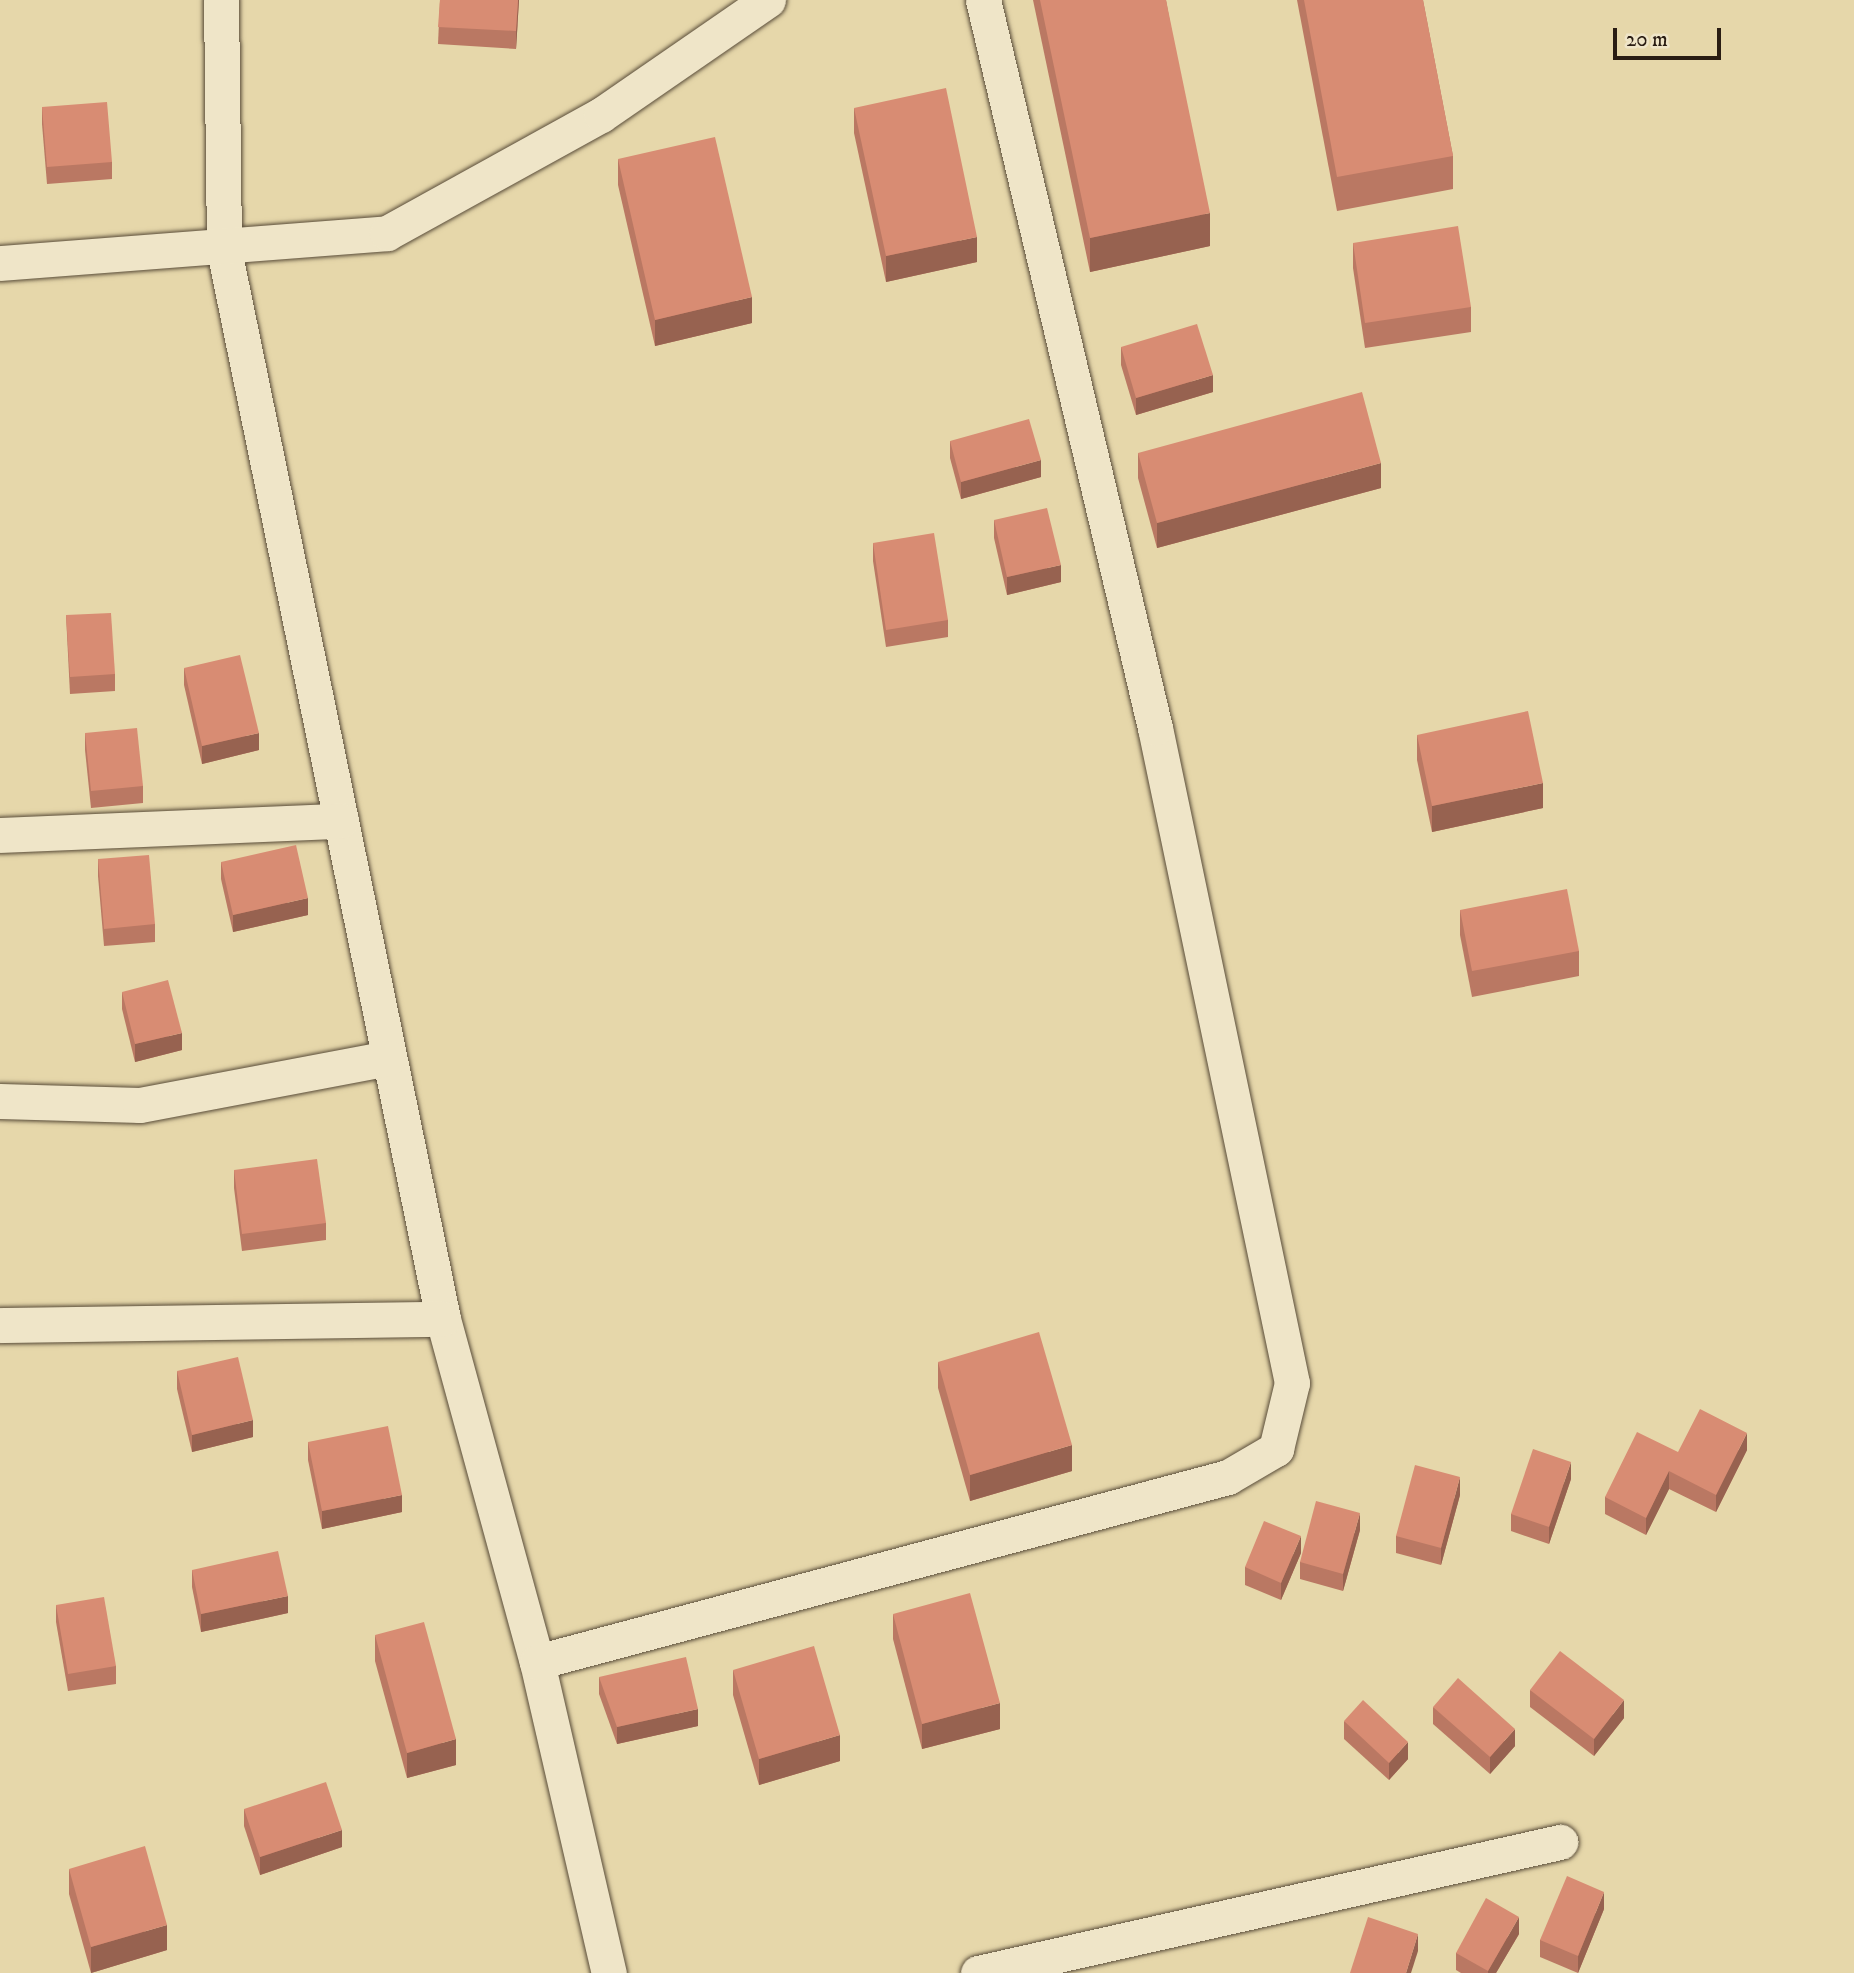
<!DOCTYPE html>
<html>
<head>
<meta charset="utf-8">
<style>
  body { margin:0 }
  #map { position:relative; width:1854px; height:1973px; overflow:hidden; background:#e6d7aa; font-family:"IM FELL DW Pica",serif }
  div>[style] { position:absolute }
  .roads { filter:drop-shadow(0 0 2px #594c39) drop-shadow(0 0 2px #594c39) }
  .street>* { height:35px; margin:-17.5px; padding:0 17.5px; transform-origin:17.5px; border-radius:17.5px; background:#efe5c8 }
  .wall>* { inset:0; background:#ba7863 }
  .shaded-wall>* { inset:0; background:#976250 }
  .building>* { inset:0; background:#d88c73 }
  span { translate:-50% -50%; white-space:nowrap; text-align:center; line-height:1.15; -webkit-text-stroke:6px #efe5c8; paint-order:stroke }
  .scale { position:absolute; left:1613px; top:28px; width:108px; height:32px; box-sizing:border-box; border:4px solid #2a1d13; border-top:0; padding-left:9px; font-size:21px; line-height:24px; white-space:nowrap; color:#2a1d13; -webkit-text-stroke:5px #efe5c8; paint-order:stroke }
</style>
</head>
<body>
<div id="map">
  <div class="roads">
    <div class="street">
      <i style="left:221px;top:0;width:250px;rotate:89.3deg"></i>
      <i style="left:224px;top:250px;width:1091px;rotate:78.42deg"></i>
      <i style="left:443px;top:1319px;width:356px;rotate:74.7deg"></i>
      <i style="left:537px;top:1662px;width:319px;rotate:77deg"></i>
      <i style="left:0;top:263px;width:388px;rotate:-4.4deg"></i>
      <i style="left:387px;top:233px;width:244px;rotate:-28.9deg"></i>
      <i style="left:601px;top:115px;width:203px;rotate:-34.6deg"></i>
      <i style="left:0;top:835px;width:341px;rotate:-2.4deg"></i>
      <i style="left:0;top:1101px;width:140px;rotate:1.6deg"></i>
      <i style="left:140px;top:1105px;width:253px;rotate:-10.7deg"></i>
      <i style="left:0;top:1325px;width:443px;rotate:-0.8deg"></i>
      <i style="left:537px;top:1662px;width:715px;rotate:-14.99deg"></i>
      <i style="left:1228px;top:1477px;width:56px;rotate:-30.3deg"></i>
      <i style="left:1276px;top:1449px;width:68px;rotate:-76.4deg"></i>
      <i style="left:1292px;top:1383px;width:669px;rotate:-101.81deg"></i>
      <i style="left:1155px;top:728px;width:748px;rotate:-103.29deg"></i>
      <i style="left:978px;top:1973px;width:597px;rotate:-12.69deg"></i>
    </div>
  </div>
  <div class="wall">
    <i style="clip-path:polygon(440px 0,519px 0,516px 49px,438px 44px)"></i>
    <i style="clip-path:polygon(1033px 0,1166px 0,1210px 246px,1090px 272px)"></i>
    <i style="clip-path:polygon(1297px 0,1423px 0,1453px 156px,1453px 189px,1337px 211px)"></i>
    <i style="clip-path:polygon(42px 107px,112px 162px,112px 179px,47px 184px,42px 124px)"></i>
    <i style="clip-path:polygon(854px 108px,977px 262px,886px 282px,854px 133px)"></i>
    <i style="clip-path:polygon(618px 159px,752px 323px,655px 346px,618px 185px)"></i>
    <i style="clip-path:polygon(1353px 243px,1471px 307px,1471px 332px,1365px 348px,1353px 268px)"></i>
    <i style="clip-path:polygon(1121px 347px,1213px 392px,1136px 415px,1121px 365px)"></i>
    <i style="clip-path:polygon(950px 441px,1041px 477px,961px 499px,950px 458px)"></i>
    <i style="clip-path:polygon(1138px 453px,1381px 488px,1157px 548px,1138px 478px)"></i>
    <i style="clip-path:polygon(994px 520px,1061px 582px,1007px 595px,994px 538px)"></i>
    <i style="clip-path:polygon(873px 543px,948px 620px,948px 637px,886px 647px,873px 561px)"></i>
    <i style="clip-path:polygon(66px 615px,115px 674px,115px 691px,70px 694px)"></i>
    <i style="clip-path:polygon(184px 668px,259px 750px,202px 764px,184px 685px)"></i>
    <i style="clip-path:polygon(85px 733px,143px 786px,143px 803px,91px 808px,85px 750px)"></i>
    <i style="clip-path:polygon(1417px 735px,1543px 808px,1432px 832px,1417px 760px)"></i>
    <i style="clip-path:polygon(98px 859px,155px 924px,155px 942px,104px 946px,98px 876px)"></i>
    <i style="clip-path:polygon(221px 862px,308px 915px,233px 932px,221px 879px)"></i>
    <i style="clip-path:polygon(1460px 910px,1579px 951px,1579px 976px,1472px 997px,1460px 935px)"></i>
    <i style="clip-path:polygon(122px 992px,182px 1050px,135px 1062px,122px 1009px)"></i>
    <i style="clip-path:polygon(234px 1170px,326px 1223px,326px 1240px,242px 1251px,234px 1188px)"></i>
    <i style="clip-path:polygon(938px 1362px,1072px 1471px,970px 1501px,938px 1388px)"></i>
    <i style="clip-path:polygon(177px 1371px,253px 1437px,192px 1452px,177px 1389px)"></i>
    <i style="clip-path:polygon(308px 1442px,402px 1512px,322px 1529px,308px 1460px)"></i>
    <i style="clip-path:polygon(1747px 1450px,1716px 1512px,1669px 1489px,1646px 1535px,1605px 1514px,1605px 1497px,1678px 1452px)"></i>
    <i style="clip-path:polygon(1571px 1479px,1549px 1544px,1511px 1531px,1511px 1514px)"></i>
    <i style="clip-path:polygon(1460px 1495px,1441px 1565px,1396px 1553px,1396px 1536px)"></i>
    <i style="clip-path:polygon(1360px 1530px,1343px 1591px,1300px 1579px,1300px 1562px)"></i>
    <i style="clip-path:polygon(1301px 1553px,1281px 1600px,1245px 1585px,1245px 1567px)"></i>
    <i style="clip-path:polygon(192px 1570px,288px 1613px,201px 1632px,192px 1587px)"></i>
    <i style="clip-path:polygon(56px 1605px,116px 1666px,116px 1684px,68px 1691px,56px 1622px)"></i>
    <i style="clip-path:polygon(893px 1614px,1000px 1729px,922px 1749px,893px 1639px)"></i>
    <i style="clip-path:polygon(375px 1635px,456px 1765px,407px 1778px,375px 1661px)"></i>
    <i style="clip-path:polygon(733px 1670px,840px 1761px,759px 1785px,733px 1695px)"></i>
    <i style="clip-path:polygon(599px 1677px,698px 1726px,617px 1744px,599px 1694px)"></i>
    <i style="clip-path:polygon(1530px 1690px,1624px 1718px,1594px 1756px,1530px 1707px)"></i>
    <i style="clip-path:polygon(1433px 1707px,1515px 1746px,1490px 1774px,1433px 1724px)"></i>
    <i style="clip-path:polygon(1344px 1721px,1408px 1759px,1389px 1780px,1344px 1739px)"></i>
    <i style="clip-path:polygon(244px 1809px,342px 1847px,260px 1875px,244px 1826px)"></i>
    <i style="clip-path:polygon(69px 1869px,167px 1950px,91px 1973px,69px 1894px)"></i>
    <i style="clip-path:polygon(1604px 1909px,1578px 1973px,1540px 1957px,1540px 1940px)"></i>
    <i style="clip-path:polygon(1519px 1934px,1496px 1973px,1461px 1973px,1456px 1970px,1456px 1953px)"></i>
  </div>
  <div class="shaded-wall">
    <i style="clip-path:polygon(518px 0,519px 0,516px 49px,516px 31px)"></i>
    <i style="clip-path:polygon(1210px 213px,1210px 246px,1090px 272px,1090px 238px)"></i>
    <i style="clip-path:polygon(977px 237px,977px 262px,886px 282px,886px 256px)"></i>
    <i style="clip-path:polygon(752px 297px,752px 323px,655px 346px,655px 320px)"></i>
    <i style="clip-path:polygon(1213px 375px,1213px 392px,1136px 415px,1136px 398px)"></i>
    <i style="clip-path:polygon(1041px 460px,1041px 477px,961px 499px,961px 482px)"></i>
    <i style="clip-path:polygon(1381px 463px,1381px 488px,1157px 548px,1157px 523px)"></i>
    <i style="clip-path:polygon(1061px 565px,1061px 582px,1007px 595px,1007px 577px)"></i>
    <i style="clip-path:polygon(259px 733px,259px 750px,202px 764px,202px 746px)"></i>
    <i style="clip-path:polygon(1543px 783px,1543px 808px,1432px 832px,1432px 806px)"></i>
    <i style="clip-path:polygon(308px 898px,308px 915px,233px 932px,233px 915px)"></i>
    <i style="clip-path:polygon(182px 1033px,182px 1050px,135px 1062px,135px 1044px)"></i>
    <i style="clip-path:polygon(253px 1420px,253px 1437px,192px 1452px,192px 1435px)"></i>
    <i style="clip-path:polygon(1747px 1433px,1747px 1450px,1716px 1512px,1716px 1495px)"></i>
    <i style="clip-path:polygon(1072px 1445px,1072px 1471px,970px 1501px,970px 1475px)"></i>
    <i style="clip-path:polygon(1571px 1462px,1571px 1479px,1549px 1544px,1549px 1527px)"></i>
    <i style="clip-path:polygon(1669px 1471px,1669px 1489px,1646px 1535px,1646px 1518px)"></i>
    <i style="clip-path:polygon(1460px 1477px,1460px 1495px,1441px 1565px,1441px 1548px)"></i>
    <i style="clip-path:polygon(402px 1495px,402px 1512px,322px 1529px,322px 1511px)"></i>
    <i style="clip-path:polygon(1360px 1513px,1360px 1530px,1343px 1591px,1343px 1574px)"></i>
    <i style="clip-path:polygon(1301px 1536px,1301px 1553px,1281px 1600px,1281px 1583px)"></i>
    <i style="clip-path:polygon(288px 1596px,288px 1613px,201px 1632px,201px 1614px)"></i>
    <i style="clip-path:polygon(1624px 1700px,1624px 1718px,1594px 1756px,1594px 1739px)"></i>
    <i style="clip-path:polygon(1000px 1703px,1000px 1729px,922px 1749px,922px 1724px)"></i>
    <i style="clip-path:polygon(698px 1709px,698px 1726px,617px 1744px,617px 1727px)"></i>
    <i style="clip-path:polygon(1515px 1729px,1515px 1746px,1490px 1774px,1490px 1757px)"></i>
    <i style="clip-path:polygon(840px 1735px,840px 1761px,759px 1785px,759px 1759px)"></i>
    <i style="clip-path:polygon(456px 1739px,456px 1765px,407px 1778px,407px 1753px)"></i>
    <i style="clip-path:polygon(1408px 1742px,1408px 1759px,1389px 1780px,1389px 1763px)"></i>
    <i style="clip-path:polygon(342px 1830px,342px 1847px,260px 1875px,260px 1857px)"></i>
    <i style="clip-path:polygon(1604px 1892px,1604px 1909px,1578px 1973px,1578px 1956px)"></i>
    <i style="clip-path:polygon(1519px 1917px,1519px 1934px,1496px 1973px,1488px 1973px,1488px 1971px)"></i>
    <i style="clip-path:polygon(167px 1925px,167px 1950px,91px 1973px,91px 1947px)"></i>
    <i style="clip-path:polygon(1418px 1934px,1418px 1951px,1411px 1973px,1406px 1973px)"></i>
  </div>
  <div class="building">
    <i style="clip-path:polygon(440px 0,518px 0,516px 31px,438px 27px)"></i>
    <i style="clip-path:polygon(1040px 0,1166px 0,1210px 213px,1090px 238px)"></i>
    <i style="clip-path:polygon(1304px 0,1423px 0,1453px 156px,1337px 177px)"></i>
    <i style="clip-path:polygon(946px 88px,977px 237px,886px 256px,854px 108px)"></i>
    <i style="clip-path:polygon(107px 102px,112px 162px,47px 167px,42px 107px)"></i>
    <i style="clip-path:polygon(715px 137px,752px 297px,655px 320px,618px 159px)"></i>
    <i style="clip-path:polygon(1458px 226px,1471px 307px,1365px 323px,1353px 243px)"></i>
    <i style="clip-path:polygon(1197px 324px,1213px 375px,1136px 398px,1121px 347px)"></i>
    <i style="clip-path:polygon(1362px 392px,1381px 463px,1157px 523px,1138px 453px)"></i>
    <i style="clip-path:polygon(1029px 419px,1041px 460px,961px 482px,950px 441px)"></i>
    <i style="clip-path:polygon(1047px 508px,1061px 565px,1007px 577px,994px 520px)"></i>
    <i style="clip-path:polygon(934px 533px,948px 620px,886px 630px,873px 543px)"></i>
    <i style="clip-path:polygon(111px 613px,115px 674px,70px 677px,66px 615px)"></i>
    <i style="clip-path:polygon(240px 655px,259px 733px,202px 746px,184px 668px)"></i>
    <i style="clip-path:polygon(1528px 711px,1543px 783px,1432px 806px,1417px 735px)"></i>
    <i style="clip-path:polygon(137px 728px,143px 786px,91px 791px,85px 733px)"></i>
    <i style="clip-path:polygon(296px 845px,308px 898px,233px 915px,221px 862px)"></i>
    <i style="clip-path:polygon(149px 855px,155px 924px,104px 929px,98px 859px)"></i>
    <i style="clip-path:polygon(1567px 889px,1579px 951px,1472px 971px,1460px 910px)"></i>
    <i style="clip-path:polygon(168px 980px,182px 1033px,135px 1044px,122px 992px)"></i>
    <i style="clip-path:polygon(317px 1159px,326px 1223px,242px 1234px,234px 1170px)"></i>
    <i style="clip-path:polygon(1039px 1332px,1072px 1445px,970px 1475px,938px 1362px)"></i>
    <i style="clip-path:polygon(238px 1357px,253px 1420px,192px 1435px,177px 1371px)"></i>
    <i style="clip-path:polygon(1700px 1409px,1747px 1433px,1716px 1495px,1669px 1471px,1646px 1518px,1605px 1497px,1637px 1432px,1678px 1452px)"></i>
    <i style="clip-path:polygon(388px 1426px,402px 1495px,322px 1511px,308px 1442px)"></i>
    <i style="clip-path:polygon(1533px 1449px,1571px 1462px,1549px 1527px,1511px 1514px)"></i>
    <i style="clip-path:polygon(1415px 1465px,1460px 1477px,1441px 1548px,1396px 1536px)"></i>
    <i style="clip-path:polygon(1316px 1501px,1360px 1513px,1343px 1574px,1300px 1562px)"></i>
    <i style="clip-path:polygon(1264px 1521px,1301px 1536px,1281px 1583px,1245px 1567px)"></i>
    <i style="clip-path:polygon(278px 1551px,288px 1596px,201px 1614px,192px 1570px)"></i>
    <i style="clip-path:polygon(970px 1593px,1000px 1703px,922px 1724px,893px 1614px)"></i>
    <i style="clip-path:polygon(104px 1597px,116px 1666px,68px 1674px,56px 1605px)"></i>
    <i style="clip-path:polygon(424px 1622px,456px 1739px,407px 1753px,375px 1635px)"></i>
    <i style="clip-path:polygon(814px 1646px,840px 1735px,759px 1759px,733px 1670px)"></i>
    <i style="clip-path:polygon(1560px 1651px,1624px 1700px,1594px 1739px,1530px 1690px)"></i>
    <i style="clip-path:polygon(686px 1657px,698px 1709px,617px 1727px,599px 1677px)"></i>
    <i style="clip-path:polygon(1458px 1678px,1515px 1729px,1490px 1757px,1433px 1707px)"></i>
    <i style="clip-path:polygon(1363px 1700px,1408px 1742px,1389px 1763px,1344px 1721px)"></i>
    <i style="clip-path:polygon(326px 1782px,342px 1830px,260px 1857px,244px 1809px)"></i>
    <i style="clip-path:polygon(145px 1846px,167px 1925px,91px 1947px,69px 1869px)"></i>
    <i style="clip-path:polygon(1567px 1876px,1604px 1892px,1578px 1956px,1540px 1940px)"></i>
    <i style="clip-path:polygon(1486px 1898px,1519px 1917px,1488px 1971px,1456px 1953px)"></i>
    <i style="clip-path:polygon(1368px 1917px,1418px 1934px,1406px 1973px,1350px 1973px)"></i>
  </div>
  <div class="scale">20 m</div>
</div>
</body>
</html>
